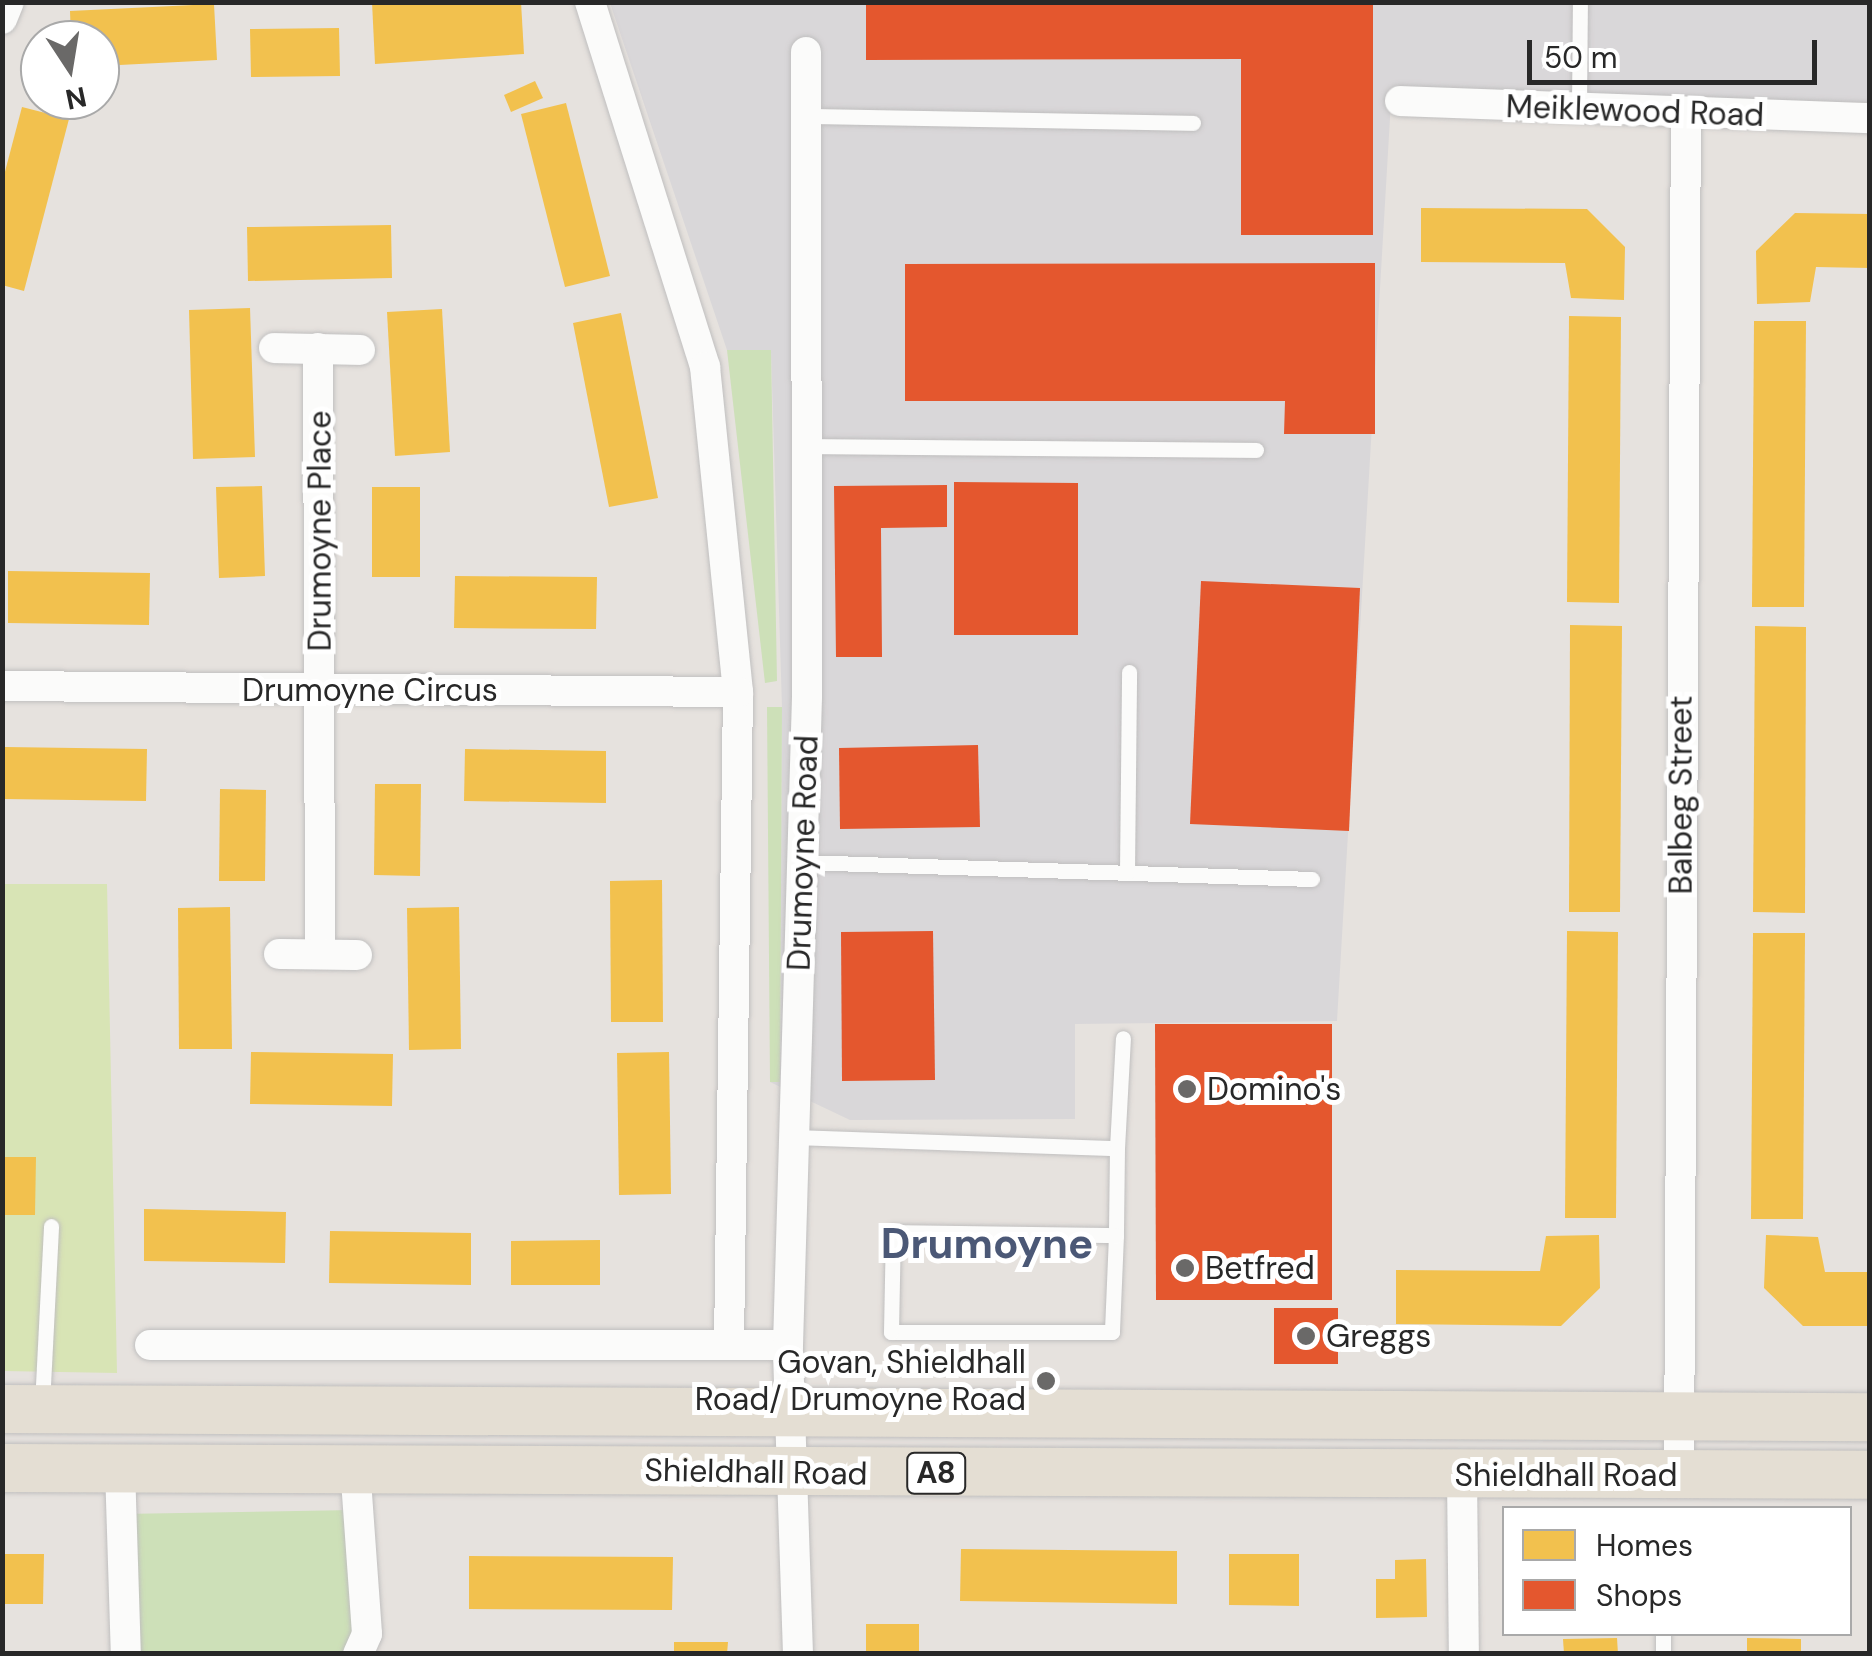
<!DOCTYPE html>
<html>
<head>
<meta charset="utf-8">
<style>
  body { margin:0 }
  #map { position:relative; width:1872px; height:1656px; overflow:hidden; background:#e6e2de; font-family:"DM Sans",sans-serif }
  div>[style] { position:absolute }
  .industrial>* { inset:0; background:#d9d7d9 }
  .green>* { inset:0; background:#cde0b8 }
  .pitch>* { inset:0; background:#d8e4b5 }
  .homes>* { inset:0; background:#f2c14e }
  .shops>* { inset:0; background:#e4572e }
  .roads { filter:drop-shadow(0 0 2px #c0bfbf) drop-shadow(0 0 2px #c0bfbf) }
  .service>* { height:15px; margin:-7.5px; padding:0 7.5px; transform-origin:7.5px; border-radius:7.5px; background:#fbfbfa }
  .minor>* { height:30px; margin:-15px; padding:0 15px; transform-origin:15px; border-radius:15px; background:#fbfbfa }
  .primary>* { height:48px; margin:-24px; padding:0 24px; transform-origin:24px; border-radius:24px; background:#e4ded3 }
  .dots>* { width:28px; height:28px; translate:-50% -50%; box-sizing:border-box; border:5px solid #fff; border-radius:50% }
  span { translate:-50% -50%; white-space:nowrap; text-align:center; line-height:1.15; -webkit-text-stroke:10px #fff; paint-order:stroke }
  .shield-label span { padding:2px 8px; background:#fff; border:2px solid; border-radius:8px; -webkit-text-stroke-width:0 }
  .shield-label { font-size:30px; color:#282828; font-weight:700 }
  .street-label { font-size:32px; color:#282828 }
  .poi-label { font-size:32px; color:#282828 }
  .left { translate:0 -50%; text-align:left }
  .right { translate:-100% -50%; text-align:right }
  .district-label { font-size:42px; color:#4b5876; font-weight:700 }
  .frame { position:absolute; inset:0; border:5px solid #282828; pointer-events:none }
  .legend { position:absolute; left:1502px; top:1506px; width:350px; height:130px; box-sizing:border-box; background:#fff; border:2px solid #a9a9a9; margin:0; padding:12px 18px; list-style:none; font-size:30px; color:#282828 }
  .legend li { display:flex; align-items:center; gap:20px; height:50px }
  .legend b { width:50px; border:2px solid #a9a9a9 }
  .north { position:absolute; left:20px; top:20px; width:100px; height:100px; box-sizing:border-box; background:#fff; border:2px solid #a9a9a9; border-radius:50%; rotate:168deg; font-size:28px; font-weight:700; line-height:40px; text-align:center; color:#282828 }
  .north::after { content:''; display:block; margin:auto; width:35px; height:45px; background:#6a6968; clip-path:polygon(50% 0,100% 100%,50% 72%,0 100%) }
  .scale { position:absolute; left:1527px; top:40px; width:290px; height:45px; box-sizing:border-box; border:5px solid #282828; border-top:0; padding-left:12px; font-size:30px; line-height:35px; white-space:nowrap; color:#282828; -webkit-text-stroke:8px #fff; paint-order:stroke }
</style>
</head>
<body>
<div id="map">
  <div class="industrial">
    <i style="clip-path:polygon(610px 3px,1869px 3px,1869px 102px,1391px 101px,1337px 1021px,1075px 1024px,1075px 1119px,850px 1120px,770px 1082px,780px 1081px,782px 707px,771px 351px,727px 350px)"></i>
  </div>
  <div class="green">
    <i style="clip-path:polygon(727px 350px,771px 350px,777px 681px,765px 683px)"></i>
    <i style="clip-path:polygon(767px 707px,782px 707px,780px 1082px,770px 1082px)"></i>
    <i style="clip-path:polygon(354px 1510px,358px 1653px,126px 1653px,121px 1514px)"></i>
  </div>
  <div class="pitch">
    <i style="clip-path:polygon(3px 884px,107px 884px,117px 1373px,3px 1371px)"></i>
  </div>
  <div class="homes">
    <i style="clip-path:polygon(372px 2px,521px 2px,524px 54px,375px 64px)"></i>
    <i style="clip-path:polygon(214px 4px,217px 60px,100px 66px,100px 40px,71px 40px,70px 11px)"></i>
    <i style="clip-path:polygon(339px 28px,340px 76px,251px 77px,250px 29px)"></i>
    <i style="clip-path:polygon(535px 81px,543px 98px,511px 112px,504px 95px)"></i>
    <i style="clip-path:polygon(566px 103px,610px 276px,565px 287px,521px 114px)"></i>
    <i style="clip-path:polygon(22px 107px,69px 119px,24px 291px,2px 285px,2px 183px)"></i>
    <i style="clip-path:polygon(1421px 208px,1587px 209px,1625px 247px,1624px 300px,1571px 298px,1565px 263px,1421px 262px)"></i>
    <i style="clip-path:polygon(1795px 213px,1870px 214px,1870px 268px,1816px 267px,1810px 302px,1757px 304px,1756px 251px)"></i>
    <i style="clip-path:polygon(391px 225px,392px 278px,248px 281px,247px 227px)"></i>
    <i style="clip-path:polygon(250px 308px,255px 457px,193px 459px,189px 310px)"></i>
    <i style="clip-path:polygon(442px 309px,450px 452px,395px 456px,387px 312px)"></i>
    <i style="clip-path:polygon(621px 313px,658px 498px,609px 507px,573px 323px)"></i>
    <i style="clip-path:polygon(1569px 316px,1621px 317px,1619px 603px,1567px 602px)"></i>
    <i style="clip-path:polygon(1754px 321px,1806px 321px,1804px 607px,1752px 607px)"></i>
    <i style="clip-path:polygon(262px 486px,265px 576px,219px 578px,216px 487px)"></i>
    <i style="clip-path:polygon(372px 487px,420px 487px,420px 577px,372px 577px)"></i>
    <i style="clip-path:polygon(8px 571px,150px 573px,149px 625px,8px 623px)"></i>
    <i style="clip-path:polygon(455px 576px,597px 577px,596px 629px,454px 628px)"></i>
    <i style="clip-path:polygon(1570px 625px,1622px 626px,1620px 912px,1569px 912px)"></i>
    <i style="clip-path:polygon(1755px 626px,1806px 627px,1805px 913px,1753px 912px)"></i>
    <i style="clip-path:polygon(5px 747px,147px 749px,146px 801px,4px 799px)"></i>
    <i style="clip-path:polygon(465px 749px,606px 751px,606px 803px,464px 801px)"></i>
    <i style="clip-path:polygon(375px 784px,421px 784px,420px 876px,374px 875px)"></i>
    <i style="clip-path:polygon(220px 789px,266px 790px,265px 881px,219px 881px)"></i>
    <i style="clip-path:polygon(662px 880px,663px 1022px,611px 1022px,610px 881px)"></i>
    <i style="clip-path:polygon(230px 907px,232px 1049px,179px 1049px,178px 908px)"></i>
    <i style="clip-path:polygon(459px 907px,461px 1049px,409px 1050px,407px 908px)"></i>
    <i style="clip-path:polygon(1567px 931px,1618px 932px,1616px 1218px,1565px 1218px)"></i>
    <i style="clip-path:polygon(1753px 933px,1805px 933px,1803px 1219px,1751px 1219px)"></i>
    <i style="clip-path:polygon(251px 1052px,393px 1054px,392px 1106px,250px 1104px)"></i>
    <i style="clip-path:polygon(669px 1052px,671px 1194px,619px 1195px,617px 1053px)"></i>
    <i style="clip-path:polygon(2px 1157px,36px 1157px,35px 1215px,2px 1215px)"></i>
    <i style="clip-path:polygon(144px 1209px,286px 1212px,285px 1263px,144px 1261px)"></i>
    <i style="clip-path:polygon(330px 1231px,471px 1233px,471px 1285px,329px 1283px)"></i>
    <i style="clip-path:polygon(1599px 1235px,1600px 1288px,1561px 1326px,1396px 1324px,1396px 1270px,1540px 1271px,1546px 1236px)"></i>
    <i style="clip-path:polygon(1766px 1235px,1818px 1237px,1825px 1272px,1870px 1272px,1870px 1326px,1803px 1326px,1764px 1288px)"></i>
    <i style="clip-path:polygon(600px 1240px,600px 1285px,511px 1285px,511px 1241px)"></i>
    <i style="clip-path:polygon(961px 1549px,1177px 1551px,1177px 1604px,960px 1601px)"></i>
    <i style="clip-path:polygon(2px 1554px,44px 1554px,43px 1604px,2px 1604px)"></i>
    <i style="clip-path:polygon(1229px 1554px,1299px 1554px,1299px 1606px,1229px 1605px)"></i>
    <i style="clip-path:polygon(469px 1556px,673px 1557px,672px 1610px,469px 1609px)"></i>
    <i style="clip-path:polygon(1426px 1559px,1427px 1617px,1376px 1618px,1376px 1579px,1395px 1579px,1395px 1560px)"></i>
    <i style="clip-path:polygon(866px 1624px,919px 1624px,919px 1654px,866px 1654px)"></i>
    <i style="clip-path:polygon(1617px 1638px,1618px 1654px,1564px 1654px,1563px 1639px)"></i>
    <i style="clip-path:polygon(1747px 1638px,1801px 1639px,1801px 1654px,1747px 1654px)"></i>
    <i style="clip-path:polygon(674px 1642px,728px 1642px,727px 1654px,674px 1654px)"></i>
  </div>
  <div class="shops">
    <i style="clip-path:polygon(866px 2px,1373px 2px,1373px 235px,1241px 235px,1241px 59px,866px 60px)"></i>
    <i style="clip-path:polygon(1375px 263px,1375px 434px,1284px 434px,1285px 401px,905px 401px,905px 264px)"></i>
    <i style="clip-path:polygon(954px 482px,1078px 483px,1078px 635px,954px 635px)"></i>
    <i style="clip-path:polygon(947px 485px,947px 527px,881px 528px,882px 657px,836px 657px,834px 486px)"></i>
    <i style="clip-path:polygon(1201px 581px,1360px 588px,1349px 831px,1190px 824px)"></i>
    <i style="clip-path:polygon(978px 745px,980px 827px,840px 829px,839px 748px)"></i>
    <i style="clip-path:polygon(933px 931px,935px 1080px,842px 1081px,841px 932px)"></i>
    <i style="clip-path:polygon(1155px 1024px,1332px 1024px,1332px 1300px,1156px 1300px)"></i>
    <i style="clip-path:polygon(1274px 1308px,1338px 1308px,1338px 1364px,1274px 1364px)"></i>
  </div>
  <div class="roads">
    <div class="service">
      <i style="left:1579px;top:108px;width:106px;rotate:-89.5deg"></i>
      <i style="left:806px;top:116px;width:387px;rotate:1deg"></i>
      <i style="left:807px;top:446px;width:449px;rotate:0.5deg"></i>
      <i style="left:802px;top:862px;width:510px;rotate:1.91deg"></i>
      <i style="left:1127px;top:872px;width:200px;rotate:-89.4deg"></i>
      <i style="left:794px;top:1137px;width:323px;rotate:2deg"></i>
      <i style="left:1117px;top:1148px;width:87px;rotate:90.7deg"></i>
      <i style="left:1116px;top:1235px;width:97px;rotate:92.4deg"></i>
      <i style="left:1112px;top:1332px;width:221px;rotate:180deg"></i>
      <i style="left:891px;top:1332px;width:100px;rotate:-88.9deg"></i>
      <i style="left:893px;top:1232px;width:223px;rotate:0.8deg"></i>
      <i style="left:1117px;top:1148px;width:110px;rotate:-86.9deg"></i>
      <i style="left:42px;top:1405px;width:179px;rotate:-87.1deg"></i>
      <i style="left:1663px;top:1654px;width:20px;rotate:-90deg"></i>
    </div>
    <div class="minor">
      <i style="left:590px;top:2px;width:383px;rotate:72.5deg"></i>
      <i style="left:705px;top:367px;width:327px;rotate:84.2deg"></i>
      <i style="left:738px;top:692px;width:650px;rotate:90.79deg"></i>
      <i style="left:2px;top:19px;width:18px;rotate:-68deg"></i>
      <i style="left:1400px;top:101px;width:470px;rotate:2.1deg"></i>
      <i style="left:274px;top:348px;width:86px;rotate:1.3deg"></i>
      <i style="left:318px;top:348px;width:606px;rotate:89.81deg"></i>
      <i style="left:2px;top:686px;width:736px;rotate:0.47deg"></i>
      <i style="left:279px;top:954px;width:78px;rotate:0.7deg"></i>
      <i style="left:150px;top:1345px;width:638px"></i>
      <i style="left:355px;top:1466px;width:168px;rotate:85.9deg"></i>
      <i style="left:367px;top:1634px;width:22px;rotate:114deg"></i>
      <i style="left:120px;top:1468px;width:186px;rotate:88.2deg"></i>
      <i style="left:1462px;top:1475px;width:179px;rotate:89.4deg"></i>
      <i style="left:1679px;top:1476px;width:1361px;rotate:-89.71deg"></i>
      <i style="left:798px;top:1654px;width:309px;rotate:-91.9deg"></i>
      <i style="left:788px;top:1345px;width:649px;rotate:-88.32deg"></i>
      <i style="left:807px;top:696px;width:644px;rotate:-90.09deg"></i>
    </div>
    <div class="primary">
      <i style="left:2px;top:1409px;width:1868px;rotate:0.25deg"></i>
      <i style="left:2px;top:1468px;width:1868px;rotate:0.21deg"></i>
    </div>
  </div>
  <div class="dots">
    <i style="left:1187px;top:1089px;background:#6a6968"></i>
    <i style="left:1185px;top:1268px;background:#6a6968"></i>
    <i style="left:1306px;top:1336px;background:#6a6968"></i>
    <i style="left:1046px;top:1381px;background:#6a6968"></i>
  </div>
  <div class="shield-label">
    <span style="left:936px;top:1473px">A8</span>
  </div>
  <div class="street-label">
    <span style="left:1635px;top:111px;rotate:2deg">Meiklewood Road</span>
    <span style="left:320px;top:531px;rotate:-90deg">Drumoyne Place</span>
    <span style="left:370px;top:690px">Drumoyne Circus</span>
    <span style="left:1681px;top:795px;rotate:-90deg">Balbeg Street</span>
    <span style="left:803px;top:853px;rotate:-88deg">Drumoyne Road</span>
    <span style="left:756px;top:1472px;rotate:1deg">Shieldhall Road</span>
    <span style="left:1566px;top:1475px">Shieldhall Road</span>
  </div>
  <div class="poi-label">
    <span class="left" style="left:1207px;top:1089px">Domino's</span>
    <span class="left" style="left:1205px;top:1268px">Betfred</span>
    <span class="left" style="left:1326px;top:1336px">Greggs</span>
    <span class="right" style="left:1026px;top:1381px">Govan, Shieldhall<br>Road/ Drumoyne Road</span>
  </div>
  <div class="district-label">
    <span style="left:987px;top:1244px">Drumoyne</span>
  </div>
  <div class="frame"></div>
  <ul class="legend">
  <li><b style="height:28px;background:#f2c14e"></b>Homes</li>
  <li><b style="height:28px;background:#e4572e"></b>Shops</li>
  </ul>
  <div class="north">N</div>
  <div class="scale">50 m</div>
</div>
</body>
</html>
